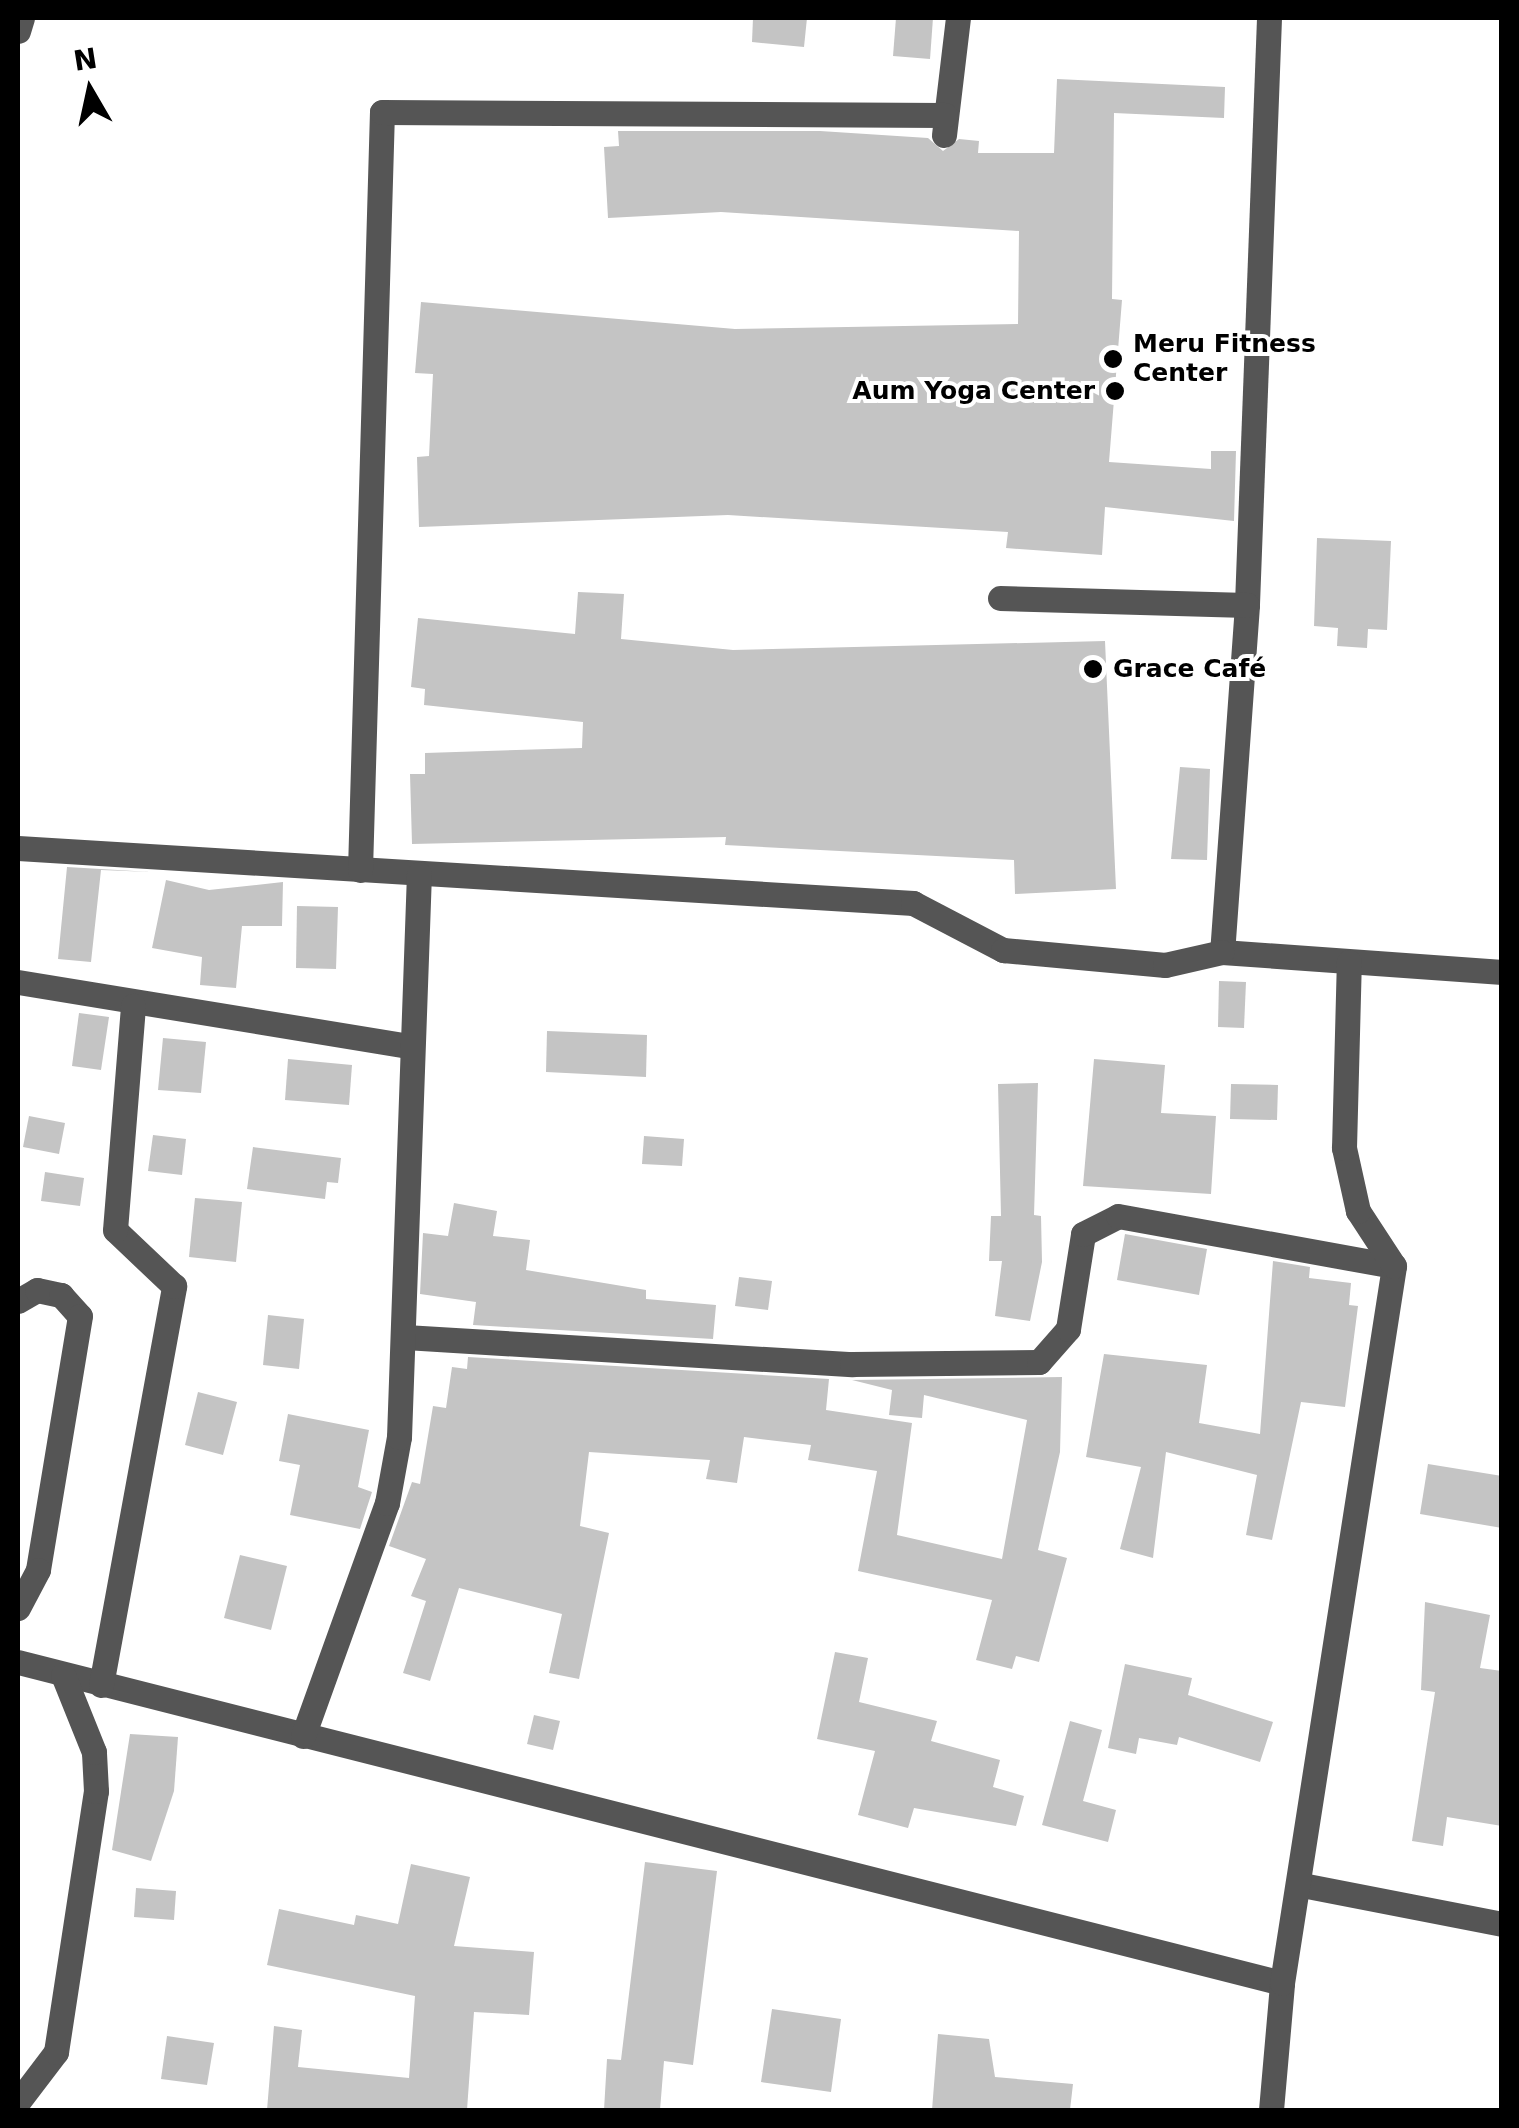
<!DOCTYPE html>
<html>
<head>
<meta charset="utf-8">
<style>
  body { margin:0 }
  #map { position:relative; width:1519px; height:2128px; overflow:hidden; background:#fff; font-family:"DejaVu Sans",sans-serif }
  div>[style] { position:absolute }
  .building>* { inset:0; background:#c4c4c4 }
  .minor>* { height:25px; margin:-12.5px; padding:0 12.5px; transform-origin:12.5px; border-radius:12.5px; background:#555 }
  .dots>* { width:28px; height:28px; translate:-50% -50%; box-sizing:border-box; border:5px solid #fff; border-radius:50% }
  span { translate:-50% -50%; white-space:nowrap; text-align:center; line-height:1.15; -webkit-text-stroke:8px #fff; paint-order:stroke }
  .poi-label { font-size:25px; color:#000; font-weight:700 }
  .left { translate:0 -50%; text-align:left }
  .right { translate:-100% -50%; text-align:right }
  .frame { position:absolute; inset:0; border:20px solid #000; pointer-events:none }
  .north { position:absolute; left:40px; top:40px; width:100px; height:100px; -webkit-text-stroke:8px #fff; paint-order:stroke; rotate:351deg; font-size:28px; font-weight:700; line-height:40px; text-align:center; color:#000 }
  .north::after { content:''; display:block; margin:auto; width:35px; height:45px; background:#000; clip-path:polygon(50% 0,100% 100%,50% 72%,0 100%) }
</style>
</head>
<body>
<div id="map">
  <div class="building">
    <i style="clip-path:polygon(753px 18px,807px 18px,804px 47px,752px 42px)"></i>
    <i style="clip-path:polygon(896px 18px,933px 18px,930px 59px,893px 56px)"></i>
    <i style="clip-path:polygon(1057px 79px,1225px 87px,1224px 118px,1114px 113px,1112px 299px,1122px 300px,1109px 462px,1211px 469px,1211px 451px,1236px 451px,1234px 521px,1105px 507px,1102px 555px,1006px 548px,1008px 532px,728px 515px,419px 527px,417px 457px,429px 456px,433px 374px,415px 373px,421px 302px,735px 329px,1018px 324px,1019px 231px,721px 212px,608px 218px,604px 147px,619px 146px,618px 131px,820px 131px,928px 138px,943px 151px,959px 139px,979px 141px,978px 153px,1054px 153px)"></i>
    <i style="clip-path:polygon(1317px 538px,1391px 541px,1387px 630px,1368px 629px,1367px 648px,1337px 646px,1338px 628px,1314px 626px)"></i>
    <i style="clip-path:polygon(578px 592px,624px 594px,621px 639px,733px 650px,1105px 641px,1116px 889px,1015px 894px,1014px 860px,725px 845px,726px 837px,412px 844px,410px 774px,425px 774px,425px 753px,582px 748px,583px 722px,424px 705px,425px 689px,411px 687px,418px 618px,575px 634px)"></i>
    <i style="clip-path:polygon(1180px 767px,1210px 769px,1207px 860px,1171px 859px)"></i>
    <i style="clip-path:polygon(67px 867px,151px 872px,101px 870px,91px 962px,58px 959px)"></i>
    <i style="clip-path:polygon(166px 880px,209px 890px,283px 882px,282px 926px,242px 926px,236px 988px,200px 985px,202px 957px,152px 948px)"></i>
    <i style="clip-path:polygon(297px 906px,338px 907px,336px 969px,296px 968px)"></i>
    <i style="clip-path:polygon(1219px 981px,1246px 982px,1244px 1028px,1218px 1027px)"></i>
    <i style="clip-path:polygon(79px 1013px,109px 1017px,101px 1070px,72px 1066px)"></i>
    <i style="clip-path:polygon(547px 1031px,647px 1035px,646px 1077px,546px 1072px)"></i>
    <i style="clip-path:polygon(163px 1038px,206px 1042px,201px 1093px,158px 1090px)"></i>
    <i style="clip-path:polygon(288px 1059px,352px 1065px,349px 1105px,285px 1100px)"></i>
    <i style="clip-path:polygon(1094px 1059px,1165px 1065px,1161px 1113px,1216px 1116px,1211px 1194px,1083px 1186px)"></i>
    <i style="clip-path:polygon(1038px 1083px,1034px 1215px,1041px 1216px,1042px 1262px,1030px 1321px,995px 1316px,1002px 1261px,989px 1261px,991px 1216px,1001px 1216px,998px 1084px)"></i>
    <i style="clip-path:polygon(1231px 1084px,1278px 1085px,1277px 1120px,1230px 1119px)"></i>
    <i style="clip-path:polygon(29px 1116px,65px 1123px,59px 1154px,23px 1147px)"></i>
    <i style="clip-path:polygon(153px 1135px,186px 1139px,182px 1175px,148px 1171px)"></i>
    <i style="clip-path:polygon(644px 1136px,684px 1139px,682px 1166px,642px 1164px)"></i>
    <i style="clip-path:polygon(253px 1147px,341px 1158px,338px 1183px,327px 1182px,325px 1199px,247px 1189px)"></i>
    <i style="clip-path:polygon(45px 1172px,84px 1178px,80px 1206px,41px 1201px)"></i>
    <i style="clip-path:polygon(195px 1198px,242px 1202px,236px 1262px,189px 1257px)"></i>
    <i style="clip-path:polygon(454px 1203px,497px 1211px,493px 1236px,530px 1240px,526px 1270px,646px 1290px,646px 1299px,716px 1305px,713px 1339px,473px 1325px,476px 1302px,420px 1294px,423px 1233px,448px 1236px)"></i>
    <i style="clip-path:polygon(1125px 1234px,1207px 1249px,1199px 1295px,1117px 1280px)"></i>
    <i style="clip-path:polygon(1273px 1261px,1310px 1267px,1309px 1278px,1351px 1283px,1349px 1305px,1358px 1306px,1345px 1407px,1301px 1402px,1272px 1540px,1246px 1535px,1257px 1475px,1166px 1452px,1153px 1558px,1120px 1549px,1141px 1467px,1086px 1457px,1104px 1354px,1207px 1365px,1199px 1423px,1260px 1434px)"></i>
    <i style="clip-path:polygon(739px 1277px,772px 1281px,768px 1310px,735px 1306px)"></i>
    <i style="clip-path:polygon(268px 1315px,304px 1319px,299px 1369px,263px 1365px)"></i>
    <i style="clip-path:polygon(468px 1357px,829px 1379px,826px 1410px,912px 1423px,897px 1535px,1002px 1559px,1027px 1420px,924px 1395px,922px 1418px,889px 1415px,892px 1390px,852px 1380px,1062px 1377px,1060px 1452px,1038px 1550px,1067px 1558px,1039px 1662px,1016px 1656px,1012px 1669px,976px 1660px,992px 1600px,858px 1571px,877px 1471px,808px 1460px,811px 1445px,744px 1437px,737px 1483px,706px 1479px,710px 1460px,589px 1452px,580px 1526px,609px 1533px,579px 1679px,549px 1673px,562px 1614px,459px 1588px,430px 1681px,403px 1673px,426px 1601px,411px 1596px,426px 1559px,389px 1546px,412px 1482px,420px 1484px,433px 1406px,446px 1408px,452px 1367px,467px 1369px)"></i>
    <i style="clip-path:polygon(198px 1392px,237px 1402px,223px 1455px,185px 1445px)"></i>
    <i style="clip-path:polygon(288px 1414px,369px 1430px,358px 1487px,372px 1492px,360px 1529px,290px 1515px,300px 1465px,279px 1461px)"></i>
    <i style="clip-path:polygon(1428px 1464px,1502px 1476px,1502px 1528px,1420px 1514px)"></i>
    <i style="clip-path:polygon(240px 1555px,287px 1566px,271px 1630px,224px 1618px)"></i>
    <i style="clip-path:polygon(1425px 1602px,1490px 1615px,1480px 1668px,1502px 1671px,1502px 1826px,1447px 1817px,1443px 1846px,1412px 1841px,1435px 1692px,1421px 1690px)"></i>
    <i style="clip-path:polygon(835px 1652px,868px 1658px,859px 1702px,937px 1721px,931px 1741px,1000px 1760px,993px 1787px,1024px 1796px,1016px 1826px,914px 1808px,908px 1828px,858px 1815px,875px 1751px,817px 1739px)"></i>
    <i style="clip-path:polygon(1125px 1664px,1192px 1678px,1188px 1695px,1273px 1722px,1260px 1762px,1179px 1737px,1177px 1745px,1139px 1738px,1136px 1754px,1108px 1748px)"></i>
    <i style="clip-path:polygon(534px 1715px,560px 1721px,553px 1750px,527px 1744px)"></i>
    <i style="clip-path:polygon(1070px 1721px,1102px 1730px,1083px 1801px,1116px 1810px,1108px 1842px,1042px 1825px)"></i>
    <i style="clip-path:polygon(130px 1734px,178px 1737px,174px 1791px,151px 1861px,112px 1850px)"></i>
    <i style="clip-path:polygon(645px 1862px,717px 1871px,693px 2065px,664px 2061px,660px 2110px,604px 2110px,607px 2059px,621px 2060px)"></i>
    <i style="clip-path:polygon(411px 1864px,470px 1877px,454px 1946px,534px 1952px,529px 2015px,474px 2012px,467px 2110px,267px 2110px,274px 2026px,302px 2030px,298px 2067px,409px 2078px,415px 1996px,267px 1965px,279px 1909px,354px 1925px,356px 1915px,398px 1924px)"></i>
    <i style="clip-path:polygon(136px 1888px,176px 1891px,174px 1920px,134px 1917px)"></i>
    <i style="clip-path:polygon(772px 2009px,841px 2019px,831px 2092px,761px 2082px)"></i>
    <i style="clip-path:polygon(938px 2034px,989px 2039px,995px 2077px,1073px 2084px,1070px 2110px,932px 2110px)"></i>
    <i style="clip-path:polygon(167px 2036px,214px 2043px,207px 2085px,161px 2079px)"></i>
  </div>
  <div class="minor">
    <i style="left:1269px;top:18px;width:587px;rotate:92.15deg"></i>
    <i style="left:1247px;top:605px;width:348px;rotate:94.1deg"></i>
    <i style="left:1222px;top:952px;width:281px;rotate:4.1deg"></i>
    <i style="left:18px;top:31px;width:14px;rotate:-73deg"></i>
    <i style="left:944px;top:135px;width:118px;rotate:-83.2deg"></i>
    <i style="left:1000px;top:598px;width:247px;rotate:1.6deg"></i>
    <i style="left:18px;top:848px;width:897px;rotate:3.52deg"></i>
    <i style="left:913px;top:903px;width:102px;rotate:27.6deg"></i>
    <i style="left:1003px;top:950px;width:163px;rotate:5.3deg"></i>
    <i style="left:1165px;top:965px;width:58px;rotate:-12.8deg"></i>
    <i style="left:360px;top:870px;width:758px;rotate:-88.34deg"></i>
    <i style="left:382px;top:112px;width:563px;rotate:0.31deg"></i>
    <i style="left:18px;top:982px;width:395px;rotate:9.3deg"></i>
    <i style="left:18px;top:1301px;width:22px;rotate:-30deg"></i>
    <i style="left:37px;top:1290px;width:25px;rotate:12deg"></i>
    <i style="left:61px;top:1295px;width:28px;rotate:48deg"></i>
    <i style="left:80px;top:1316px;width:257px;rotate:99.4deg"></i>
    <i style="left:38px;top:1570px;width:43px;rotate:117.8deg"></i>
    <i style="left:405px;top:1337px;width:448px;rotate:3.5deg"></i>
    <i style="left:852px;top:1364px;width:187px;rotate:-0.6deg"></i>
    <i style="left:1039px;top:1362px;width:44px;rotate:-48.7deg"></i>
    <i style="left:1068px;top:1329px;width:96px;rotate:-81deg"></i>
    <i style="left:1083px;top:1234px;width:39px;rotate:-27deg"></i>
    <i style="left:1118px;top:1216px;width:280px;rotate:10.3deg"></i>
    <i style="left:18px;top:1662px;width:1304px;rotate:14.25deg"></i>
    <i style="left:101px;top:1685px;width:406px;rotate:-79.6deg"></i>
    <i style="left:174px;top:1286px;width:81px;rotate:-136.5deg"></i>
    <i style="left:115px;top:1230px;width:225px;rotate:-85.4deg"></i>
    <i style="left:303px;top:1736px;width:248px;rotate:-70.2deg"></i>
    <i style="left:387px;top:1503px;width:67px;rotate:-79.7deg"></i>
    <i style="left:399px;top:1437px;width:563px;rotate:-87.97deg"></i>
    <i style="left:1302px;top:1885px;width:204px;rotate:11deg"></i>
    <i style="left:18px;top:2102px;width:63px;rotate:-52.8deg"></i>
    <i style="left:56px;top:2052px;width:264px;rotate:-81.3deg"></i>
    <i style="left:96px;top:1791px;width:39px;rotate:-93deg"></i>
    <i style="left:94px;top:1752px;width:83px;rotate:-111.9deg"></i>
    <i style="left:1271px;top:2110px;width:127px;rotate:-85deg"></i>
    <i style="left:1282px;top:1983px;width:726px;rotate:-81.12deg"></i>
    <i style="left:1394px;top:1266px;width:66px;rotate:-123.2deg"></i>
    <i style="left:1358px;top:1211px;width:65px;rotate:-102.5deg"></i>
    <i style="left:1344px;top:1148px;width:186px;rotate:-88.5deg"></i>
  </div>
  <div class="dots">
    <i style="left:1113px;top:359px;background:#000"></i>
    <i style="left:1115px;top:391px;background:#000"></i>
    <i style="left:1093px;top:669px;background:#000"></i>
  </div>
  <div class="poi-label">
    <span class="left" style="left:1133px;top:359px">Meru Fitness<br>Center</span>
    <span class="right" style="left:1095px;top:391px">Aum Yoga Center</span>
    <span class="left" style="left:1113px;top:669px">Grace Café</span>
  </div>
  <div class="frame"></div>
  <div class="north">N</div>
</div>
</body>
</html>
